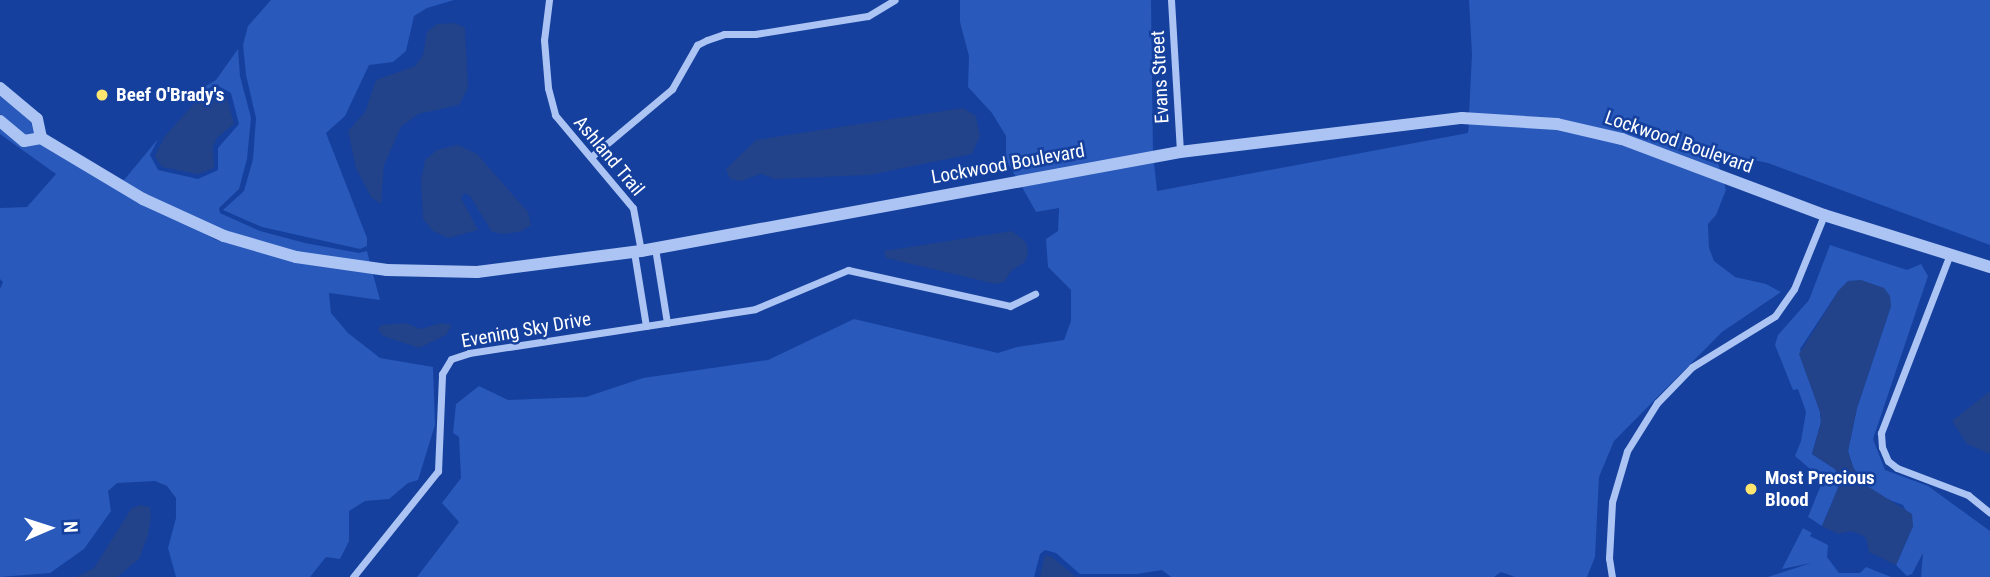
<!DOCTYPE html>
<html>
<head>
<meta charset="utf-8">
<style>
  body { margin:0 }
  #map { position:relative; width:1990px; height:577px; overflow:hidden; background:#15409e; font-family:"Roboto Condensed",sans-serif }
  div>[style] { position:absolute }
  .green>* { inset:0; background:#2859bb }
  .water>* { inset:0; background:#224289 }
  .minor>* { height:7px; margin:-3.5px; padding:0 3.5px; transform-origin:3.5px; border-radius:3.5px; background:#acc4f3 }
  .tertiary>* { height:12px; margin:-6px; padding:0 6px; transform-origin:6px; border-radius:6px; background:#acc4f3 }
  .dots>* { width:19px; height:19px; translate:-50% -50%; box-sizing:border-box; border:4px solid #15409e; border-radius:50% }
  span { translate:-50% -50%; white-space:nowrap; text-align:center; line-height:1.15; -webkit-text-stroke:5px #15409e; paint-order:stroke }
  .street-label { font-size:19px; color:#fff }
  .poi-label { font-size:19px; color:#fff; font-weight:700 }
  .left { translate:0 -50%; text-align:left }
  .north { position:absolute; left:14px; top:493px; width:70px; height:70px; -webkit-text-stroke:5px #15409e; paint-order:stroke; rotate:87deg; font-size:19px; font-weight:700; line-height:28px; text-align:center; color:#fff }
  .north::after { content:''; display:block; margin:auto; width:24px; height:32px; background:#fff; clip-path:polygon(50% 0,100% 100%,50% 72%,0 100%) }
</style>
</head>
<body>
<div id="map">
  <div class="green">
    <i style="clip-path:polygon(271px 0,454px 0,427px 8px,414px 16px,406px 51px,393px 62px,369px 65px,345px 116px,326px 133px,367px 238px,367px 246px,360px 249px,262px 227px,223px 210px,244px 191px,253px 159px,256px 118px,246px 75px,243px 45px,248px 26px)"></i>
    <i style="clip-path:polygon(960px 0,1151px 0,1153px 152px,1016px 177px,1006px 160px,1006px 136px,992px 113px,968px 87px,969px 56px,960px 22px)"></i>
    <i style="clip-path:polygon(1469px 0,1990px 0,1990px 245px,1768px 163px,1715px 152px,1720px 170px,1624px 134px,1469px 114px,1472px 54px)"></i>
    <i style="clip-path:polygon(238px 49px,240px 76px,251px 118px,247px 159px,239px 189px,219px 208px,220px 213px,260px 231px,305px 243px,359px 253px,367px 251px,370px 263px,298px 252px,226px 231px,146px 194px,120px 179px,124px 180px,158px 139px,150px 155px,158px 170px,198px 179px,218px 170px,218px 148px,239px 124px,231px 93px,215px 84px,187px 103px,196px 92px,216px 80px)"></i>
    <i style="clip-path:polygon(0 95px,31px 122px,34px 134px,26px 135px,0 114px)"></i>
    <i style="clip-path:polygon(1469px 124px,1556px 129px,1620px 144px,1724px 183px,1726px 190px,1716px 215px,1708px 224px,1709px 248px,1714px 261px,1735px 277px,1766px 284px,1781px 292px,1722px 332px,1614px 441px,1599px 477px,1595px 557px,1587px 577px,1515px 577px,1501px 572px,1494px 577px,1171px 577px,1162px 570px,1137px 574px,1080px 574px,1056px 553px,1045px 550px,1040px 554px,1034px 577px,417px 577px,459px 522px,442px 503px,461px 478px,459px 437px,453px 433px,456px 404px,479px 386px,508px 400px,586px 397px,643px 378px,768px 360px,854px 319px,998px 353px,1017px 347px,1064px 340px,1071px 321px,1071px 290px,1048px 267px,1046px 239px,1058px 231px,1059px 208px,1036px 212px,1022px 187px,1154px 163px,1157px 191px,1468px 133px)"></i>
    <i style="clip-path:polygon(0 129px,40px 143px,216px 240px,373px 274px,380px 300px,329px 293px,331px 313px,348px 333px,380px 358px,433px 367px,435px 425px,418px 480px,408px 483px,389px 499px,365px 501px,349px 511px,349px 541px,340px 559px,326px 557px,310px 577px,176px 577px,168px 548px,176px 518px,176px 498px,167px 486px,155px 481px,117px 483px,108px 491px,111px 511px,84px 549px,50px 573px,0 577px,0 289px,3px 282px,0 279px,0 208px,27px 207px,56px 174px,0 134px)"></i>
    <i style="clip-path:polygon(1830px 245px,1907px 270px,1921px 264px,1928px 276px,1873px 439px,1885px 470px,1928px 486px,1990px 531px,1990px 577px,1921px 577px,1923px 553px,1912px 574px,1907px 576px,1896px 565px,1913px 526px,1903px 505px,1879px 496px,1864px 484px,1853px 467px,1848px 451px,1857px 408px,1891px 306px,1839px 290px,1800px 349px,1820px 412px,1821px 422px,1812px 454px,1835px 469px,1841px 481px,1822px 526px,1808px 517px,1823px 480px,1795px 456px,1801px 441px,1806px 412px,1798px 389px,1793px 390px,1775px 345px,1778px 335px,1809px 300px)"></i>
    <i style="clip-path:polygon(1803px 528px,1812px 533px,1810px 536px,1828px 545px,1827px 557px,1839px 573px,1860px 573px,1866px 567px,1891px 577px,1768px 577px,1811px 563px,1782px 569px)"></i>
  </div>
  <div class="water">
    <i style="clip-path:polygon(455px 23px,465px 28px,468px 88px,459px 105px,418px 114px,401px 127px,384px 165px,381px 204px,371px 197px,356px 168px,348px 131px,365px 112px,376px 80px,415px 66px,423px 55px,427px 32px,437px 24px)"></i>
    <i style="clip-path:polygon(217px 88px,226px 94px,234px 124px,217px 138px,213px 147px,214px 168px,198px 174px,162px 167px,155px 156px,165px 136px,198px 99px)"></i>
    <i style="clip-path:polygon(963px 108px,976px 116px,980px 136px,972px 154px,869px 175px,775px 179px,761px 174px,741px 181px,730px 179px,726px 169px,756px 140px)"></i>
    <i style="clip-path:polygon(458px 145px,477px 154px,528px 212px,531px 225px,522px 231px,505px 234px,492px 232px,470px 196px,465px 193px,461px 198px,478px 230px,448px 238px,433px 231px,423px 219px,421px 180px,425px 160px,437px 150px)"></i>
    <i style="clip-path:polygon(1012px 231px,1026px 242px,1028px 253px,1025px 262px,1011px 271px,1004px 282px,996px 284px,886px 258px,884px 251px)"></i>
    <i style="clip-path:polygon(1861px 280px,1884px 288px,1890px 296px,1891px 306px,1857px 408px,1848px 451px,1853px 467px,1864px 484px,1912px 514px,1913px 526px,1896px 565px,1869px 552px,1866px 538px,1860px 534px,1851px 531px,1838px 534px,1822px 526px,1841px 481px,1835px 469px,1812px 454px,1821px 422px,1820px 412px,1799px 354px,1839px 290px,1848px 281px)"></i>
    <i style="clip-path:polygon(406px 323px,421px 329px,441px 323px,452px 325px,446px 335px,419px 348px,383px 336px,378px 329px,381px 325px)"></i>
    <i style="clip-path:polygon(1990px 391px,1990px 454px,1967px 444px,1952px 421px)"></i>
    <i style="clip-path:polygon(140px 505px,150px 507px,151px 515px,148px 535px,139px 559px,117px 577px,76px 577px,94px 568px,131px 509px)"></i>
    <i style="clip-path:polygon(1045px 555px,1052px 557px,1076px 577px,1040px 577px)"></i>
  </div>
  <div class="minor">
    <i style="left:549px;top:0;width:40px;rotate:97.1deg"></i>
    <i style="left:544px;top:40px;width:48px;rotate:85.2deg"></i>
    <i style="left:548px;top:88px;width:28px;rotate:75deg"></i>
    <i style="left:555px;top:115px;width:121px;rotate:50deg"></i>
    <i style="left:633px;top:208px;width:44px;rotate:79.5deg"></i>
    <i style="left:1171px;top:0;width:152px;rotate:86.6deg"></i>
    <i style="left:591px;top:157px;width:106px;rotate:-40deg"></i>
    <i style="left:672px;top:89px;width:51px;rotate:-60.4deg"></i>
    <i style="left:697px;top:45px;width:11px;rotate:-27deg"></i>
    <i style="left:707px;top:40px;width:18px;rotate:-19deg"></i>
    <i style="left:724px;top:34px;width:31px"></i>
    <i style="left:755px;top:34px;width:114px;rotate:-9.1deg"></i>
    <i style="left:868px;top:16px;width:31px;rotate:-31deg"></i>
    <i style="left:655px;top:248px;width:76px;rotate:80.9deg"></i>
    <i style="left:634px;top:252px;width:75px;rotate:80.8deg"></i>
    <i style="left:1950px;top:254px;width:192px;rotate:111.1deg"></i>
    <i style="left:1881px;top:433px;width:14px;rotate:86deg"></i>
    <i style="left:1882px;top:447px;width:15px;rotate:67deg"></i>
    <i style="left:1888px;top:461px;width:11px;rotate:38deg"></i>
    <i style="left:1897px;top:468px;width:76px;rotate:20.8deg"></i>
    <i style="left:1968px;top:495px;width:28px;rotate:39deg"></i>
    <i style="left:353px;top:577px;width:136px;rotate:-51.3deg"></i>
    <i style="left:438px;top:471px;width:97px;rotate:-87.6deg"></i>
    <i style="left:442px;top:374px;width:17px;rotate:-59deg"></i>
    <i style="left:451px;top:359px;width:19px;rotate:-18deg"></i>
    <i style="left:469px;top:353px;width:289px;rotate:-8.7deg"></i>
    <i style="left:755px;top:309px;width:101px;rotate:-22.8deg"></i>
    <i style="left:848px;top:270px;width:166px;rotate:12.5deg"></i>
    <i style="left:1010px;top:306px;width:28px;rotate:-26deg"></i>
    <i style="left:1612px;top:577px;width:19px;rotate:-99deg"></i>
    <i style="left:1609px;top:558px;width:56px;rotate:-86.9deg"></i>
    <i style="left:1612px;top:502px;width:53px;rotate:-73.6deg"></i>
    <i style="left:1627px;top:451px;width:57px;rotate:-58deg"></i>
    <i style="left:1657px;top:403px;width:50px;rotate:-45.8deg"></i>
    <i style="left:1692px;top:367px;width:97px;rotate:-31.6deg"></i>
    <i style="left:1775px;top:316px;width:33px;rotate:-55deg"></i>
    <i style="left:1794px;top:289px;width:80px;rotate:-67.9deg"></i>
  </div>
  <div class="tertiary">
    <i style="left:0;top:88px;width:48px;rotate:40deg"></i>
    <i style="left:37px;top:119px;width:19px;rotate:78deg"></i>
    <i style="left:0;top:121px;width:31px;rotate:40deg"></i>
    <i style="left:24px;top:141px;width:17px;rotate:-10deg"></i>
    <i style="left:41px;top:138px;width:119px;rotate:30.9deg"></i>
    <i style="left:143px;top:199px;width:89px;rotate:24.6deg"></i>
    <i style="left:224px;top:236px;width:75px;rotate:16.3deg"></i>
    <i style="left:296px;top:257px;width:92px;rotate:8.1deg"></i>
    <i style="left:387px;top:270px;width:90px;rotate:1.3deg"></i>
    <i style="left:477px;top:272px;width:165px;rotate:-7.3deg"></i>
    <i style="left:641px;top:251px;width:548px;rotate:-10.41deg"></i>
    <i style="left:1180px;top:152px;width:284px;rotate:-6.9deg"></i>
    <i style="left:1462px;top:118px;width:95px;rotate:3.6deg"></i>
    <i style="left:1557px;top:124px;width:67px;rotate:13deg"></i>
    <i style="left:1622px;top:139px;width:216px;rotate:20.6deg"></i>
    <i style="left:1824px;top:215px;width:174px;rotate:17.4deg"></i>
  </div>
  <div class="dots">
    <i style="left:102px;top:95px;background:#ffe66e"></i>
    <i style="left:1751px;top:489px;background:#ffe66e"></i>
  </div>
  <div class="street-label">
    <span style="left:1160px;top:77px;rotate:-93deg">Evans Street</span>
    <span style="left:1679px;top:142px;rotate:19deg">Lockwood Boulevard</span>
    <span style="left:609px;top:156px;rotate:50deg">Ashland Trail</span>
    <span style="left:1008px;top:164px;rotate:-10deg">Lockwood Boulevard</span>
    <span style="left:526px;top:330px;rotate:-10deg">Evening Sky Drive</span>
  </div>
  <div class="poi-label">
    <span class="left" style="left:116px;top:95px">Beef O'Brady's</span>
    <span class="left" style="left:1765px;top:489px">Most Precious<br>Blood</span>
  </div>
  <div class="north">N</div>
</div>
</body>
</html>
